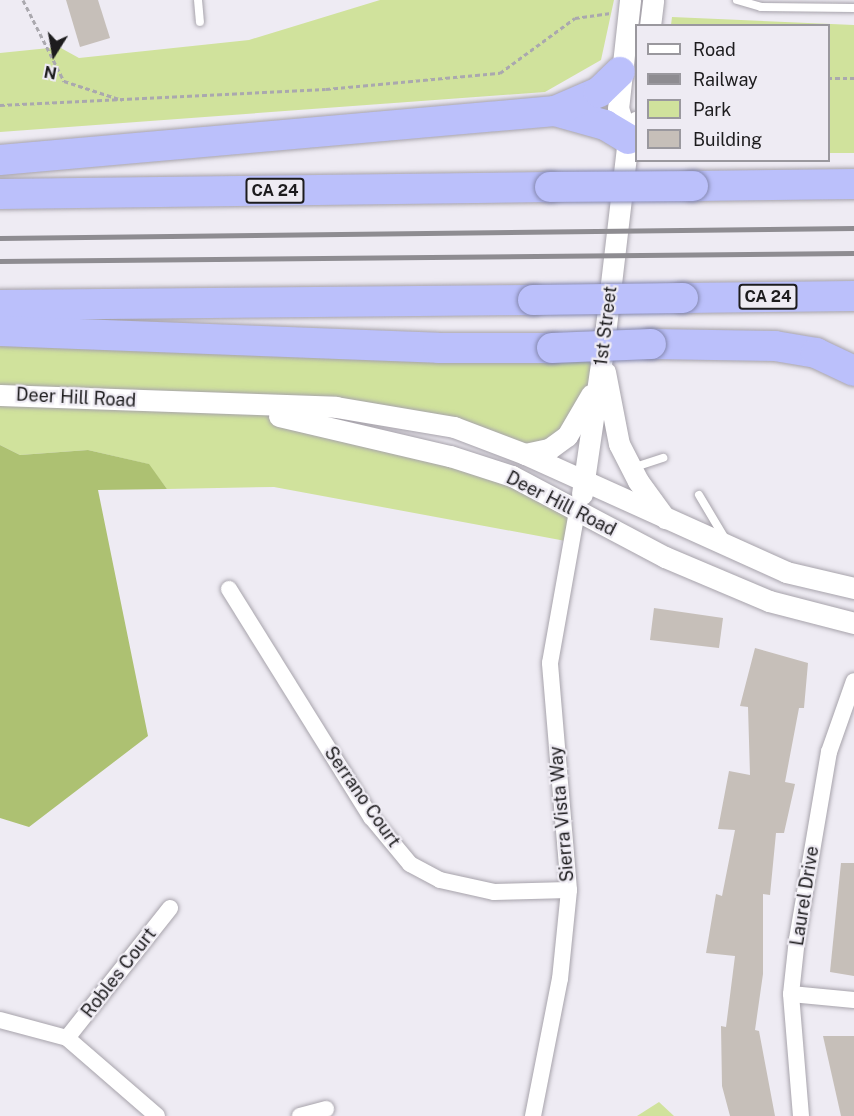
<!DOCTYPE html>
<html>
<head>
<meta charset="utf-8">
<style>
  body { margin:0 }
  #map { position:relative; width:854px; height:1116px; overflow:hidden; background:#eeebf3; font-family:"Public Sans",sans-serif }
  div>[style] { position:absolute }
  .green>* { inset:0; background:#d0e29c }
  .forest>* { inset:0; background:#adc172 }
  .building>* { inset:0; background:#c6bfb9 }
  .path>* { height:3px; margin-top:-1.5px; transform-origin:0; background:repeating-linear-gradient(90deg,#aaa8ae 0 4.5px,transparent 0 7.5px) }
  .roads { filter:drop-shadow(0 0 2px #a7a3ab) drop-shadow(0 0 2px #a7a3ab) }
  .service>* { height:8px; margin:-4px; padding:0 4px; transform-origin:4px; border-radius:4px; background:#fff }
  .minor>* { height:16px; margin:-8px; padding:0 8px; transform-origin:8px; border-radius:8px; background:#fff }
  .tertiary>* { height:21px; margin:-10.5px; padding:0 10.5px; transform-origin:10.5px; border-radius:10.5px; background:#fff }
  .motorway>* { height:30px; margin:-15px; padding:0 15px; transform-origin:15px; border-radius:15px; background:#bbc0fb }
  .rail>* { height:4.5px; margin:-2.25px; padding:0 2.25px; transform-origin:2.25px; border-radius:2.25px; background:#8e8c91 }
  .bridges { filter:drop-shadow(0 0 2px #8487ae) drop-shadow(0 0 2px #8487ae) }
  .motorway-bridge>* { height:30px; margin:-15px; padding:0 15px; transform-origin:15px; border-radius:15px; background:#bbc0fb }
  span { translate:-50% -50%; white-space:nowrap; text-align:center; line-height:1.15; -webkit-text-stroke:4.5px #eeebf3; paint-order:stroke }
  .shield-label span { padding:2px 4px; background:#eeebf3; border:2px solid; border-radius:4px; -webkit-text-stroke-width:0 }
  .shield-label { font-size:16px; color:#1d1c1e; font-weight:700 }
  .street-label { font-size:18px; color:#1d1c1e }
  .legend { position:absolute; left:635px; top:24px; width:195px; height:138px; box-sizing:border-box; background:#eeebf3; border:2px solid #9a989e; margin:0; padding:8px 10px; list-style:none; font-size:18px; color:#1d1c1e }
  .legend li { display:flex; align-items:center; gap:12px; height:30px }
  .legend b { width:30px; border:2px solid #9a989e }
  .north { position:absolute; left:24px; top:24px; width:60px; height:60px; -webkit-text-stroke:4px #eeebf3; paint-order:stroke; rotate:191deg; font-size:16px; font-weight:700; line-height:24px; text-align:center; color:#1d1c1e }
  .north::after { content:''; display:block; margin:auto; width:21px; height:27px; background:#1d1c1e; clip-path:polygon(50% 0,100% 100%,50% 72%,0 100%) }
</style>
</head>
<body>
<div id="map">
  <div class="green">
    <i style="clip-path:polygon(380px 0,614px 0,601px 60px,545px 92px,0 132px,0 53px,59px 47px,79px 58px,249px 40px)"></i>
    <i style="clip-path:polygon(672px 17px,854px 25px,854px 153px,829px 153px,828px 26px,671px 25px)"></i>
    <i style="clip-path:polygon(0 343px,602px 358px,599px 375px,549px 449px,454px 427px,229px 405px,450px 456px,577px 512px,571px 542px,274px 487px,167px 489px,148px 464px,88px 450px,20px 455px,0 445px)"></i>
    <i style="clip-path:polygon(659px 1102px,674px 1116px,637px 1116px)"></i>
  </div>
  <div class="forest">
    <i style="clip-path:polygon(0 445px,20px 455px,88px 450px,149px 464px,167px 489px,98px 490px,148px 736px,29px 827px,0 818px)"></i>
  </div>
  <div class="building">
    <i style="clip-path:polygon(66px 0,98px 0,110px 38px,80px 47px)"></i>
    <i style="clip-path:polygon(654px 608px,723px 618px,719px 648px,650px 640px)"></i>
    <i style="clip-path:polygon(755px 648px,808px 663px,804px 708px,799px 708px,785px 782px,795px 784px,784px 833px,776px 833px,770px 895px,763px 894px,763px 974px,755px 1030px,759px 1031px,775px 1116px,730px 1116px,722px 1086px,721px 1026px,726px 1027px,735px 956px,706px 953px,716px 894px,722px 896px,735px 830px,718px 829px,729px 771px,750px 775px,748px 707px,740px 706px)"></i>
    <i style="clip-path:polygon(841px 863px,854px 863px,854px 976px,830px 972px)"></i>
    <i style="clip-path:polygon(823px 1036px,854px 1036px,854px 1116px,841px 1116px)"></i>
  </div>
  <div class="path">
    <i style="left:23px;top:0;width:91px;rotate:63.2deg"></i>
    <i style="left:64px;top:81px;width:61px;rotate:18.1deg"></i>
    <i style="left:828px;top:78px;width:26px"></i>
    <i style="left:0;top:105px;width:326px;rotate:-2.8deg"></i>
    <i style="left:326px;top:89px;width:175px;rotate:-5.3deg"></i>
    <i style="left:500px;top:73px;width:93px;rotate:-36.3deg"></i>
    <i style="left:575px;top:18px;width:36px;rotate:-8deg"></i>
  </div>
  <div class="roads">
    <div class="service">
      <i style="left:198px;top:0;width:22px;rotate:85deg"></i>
      <i style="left:737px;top:0;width:25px;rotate:16deg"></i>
      <i style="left:761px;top:7px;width:93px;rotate:0.6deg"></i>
      <i style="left:632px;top:468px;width:33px;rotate:-18deg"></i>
      <i style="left:699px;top:495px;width:49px;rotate:59.2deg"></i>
    </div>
    <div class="minor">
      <i style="left:229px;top:589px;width:269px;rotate:58.1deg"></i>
      <i style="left:371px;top:817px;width:61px;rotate:50.3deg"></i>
      <i style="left:410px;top:864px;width:34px;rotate:28deg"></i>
      <i style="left:440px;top:880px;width:55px;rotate:12.5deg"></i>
      <i style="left:494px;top:892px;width:75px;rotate:-1.5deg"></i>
      <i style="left:791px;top:994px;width:63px;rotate:5.4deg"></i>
      <i style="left:0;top:1020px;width:69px;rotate:15deg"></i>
      <i style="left:67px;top:1038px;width:119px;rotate:40.9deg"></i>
      <i style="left:67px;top:1038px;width:166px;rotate:-51.6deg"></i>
      <i style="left:300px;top:1116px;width:27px;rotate:-15deg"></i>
      <i style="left:533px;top:1116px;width:140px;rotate:-78.9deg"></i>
      <i style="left:560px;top:979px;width:89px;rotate:-84.2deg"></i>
      <i style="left:569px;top:890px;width:228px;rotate:-94.8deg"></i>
      <i style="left:550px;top:663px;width:153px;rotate:-79.9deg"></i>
      <i style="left:801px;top:1116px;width:122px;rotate:-94.7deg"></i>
      <i style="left:791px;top:994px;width:55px;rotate:-83.8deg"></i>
      <i style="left:797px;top:939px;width:190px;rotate:-80.3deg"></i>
      <i style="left:829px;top:752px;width:75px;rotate:-70.6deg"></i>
    </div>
    <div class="tertiary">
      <i style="left:650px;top:26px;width:26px;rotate:-83deg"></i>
      <i style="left:628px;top:139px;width:32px;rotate:-108deg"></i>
      <i style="left:618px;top:109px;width:110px;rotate:-83.7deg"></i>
      <i style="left:605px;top:372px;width:73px;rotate:79deg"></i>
      <i style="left:619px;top:444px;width:42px;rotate:62.8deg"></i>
      <i style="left:638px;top:481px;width:46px;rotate:53.9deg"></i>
      <i style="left:0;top:395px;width:336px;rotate:2deg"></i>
      <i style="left:336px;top:407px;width:120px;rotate:9.6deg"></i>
      <i style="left:454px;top:427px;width:76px;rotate:20.8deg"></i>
      <i style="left:525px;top:454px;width:286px;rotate:24.3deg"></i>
      <i style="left:786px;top:572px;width:70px;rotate:13.2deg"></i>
      <i style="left:279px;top:416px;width:176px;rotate:13.2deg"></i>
      <i style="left:450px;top:456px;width:65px;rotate:17.9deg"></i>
      <i style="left:512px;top:476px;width:173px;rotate:27.9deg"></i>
      <i style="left:665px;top:557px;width:113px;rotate:22.9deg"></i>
      <i style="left:769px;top:601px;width:88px;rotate:14.5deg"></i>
      <i style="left:525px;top:454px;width:25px;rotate:-12deg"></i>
      <i style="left:549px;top:449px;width:22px;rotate:-36deg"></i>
      <i style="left:567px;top:436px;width:48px;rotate:-59.7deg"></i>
      <i style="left:582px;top:494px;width:153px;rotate:-81.7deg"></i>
      <i style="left:604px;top:343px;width:205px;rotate:-83.3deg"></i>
      <i style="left:628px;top:139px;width:19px;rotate:-65deg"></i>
    </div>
    <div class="motorway">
      <i style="left:555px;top:111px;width:52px;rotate:15.6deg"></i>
      <i style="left:605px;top:125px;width:27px;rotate:31deg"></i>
      <i style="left:0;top:160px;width:557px;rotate:-5.05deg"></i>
      <i style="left:555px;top:111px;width:48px;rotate:-23.4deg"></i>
      <i style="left:599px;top:92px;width:29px;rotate:-44deg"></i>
      <i style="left:693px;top:186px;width:161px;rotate:-0.7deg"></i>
      <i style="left:0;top:194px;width:550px;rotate:-0.73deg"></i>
      <i style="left:683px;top:298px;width:171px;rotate:-0.7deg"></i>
      <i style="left:0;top:305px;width:533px;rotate:-0.54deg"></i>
      <i style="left:0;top:331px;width:438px;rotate:2.2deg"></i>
      <i style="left:438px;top:348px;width:114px"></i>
      <i style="left:651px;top:344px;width:124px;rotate:0.9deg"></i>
      <i style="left:775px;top:346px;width:42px;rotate:9.7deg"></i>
      <i style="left:816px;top:353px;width:42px;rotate:25.3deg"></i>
    </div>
  </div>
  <div class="rail">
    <i style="left:0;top:238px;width:854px;rotate:-0.67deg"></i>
    <i style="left:0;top:261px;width:854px;rotate:-0.54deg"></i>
  </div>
  <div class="bridges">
    <div class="motorway-bridge">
      <i style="left:550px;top:187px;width:143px;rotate:-0.4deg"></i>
      <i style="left:533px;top:300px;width:150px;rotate:-0.8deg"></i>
      <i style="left:552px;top:348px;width:99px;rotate:-2.3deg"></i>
    </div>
  </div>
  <div class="shield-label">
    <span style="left:275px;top:191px">CA 24</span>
    <span style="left:768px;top:297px">CA 24</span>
  </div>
  <div class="street-label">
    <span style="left:606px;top:326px;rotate:-83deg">1st Street</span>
    <span style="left:76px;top:398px;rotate:3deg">Deer Hill Road</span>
    <span style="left:561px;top:504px;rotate:27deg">Deer Hill Road</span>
    <span style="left:362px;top:797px;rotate:55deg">Serrano Court</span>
    <span style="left:562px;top:814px;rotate:-95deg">Sierra Vista Way</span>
    <span style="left:805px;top:896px;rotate:-81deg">Laurel Drive</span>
    <span style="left:119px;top:973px;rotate:-52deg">Robles Court</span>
  </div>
  <ul class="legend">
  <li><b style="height:8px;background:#fff"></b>Road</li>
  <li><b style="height:8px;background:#8e8c91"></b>Railway</li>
  <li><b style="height:16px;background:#d0e29c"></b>Park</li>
  <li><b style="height:16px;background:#c6bfb9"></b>Building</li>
  </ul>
  <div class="north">N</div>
</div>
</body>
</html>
